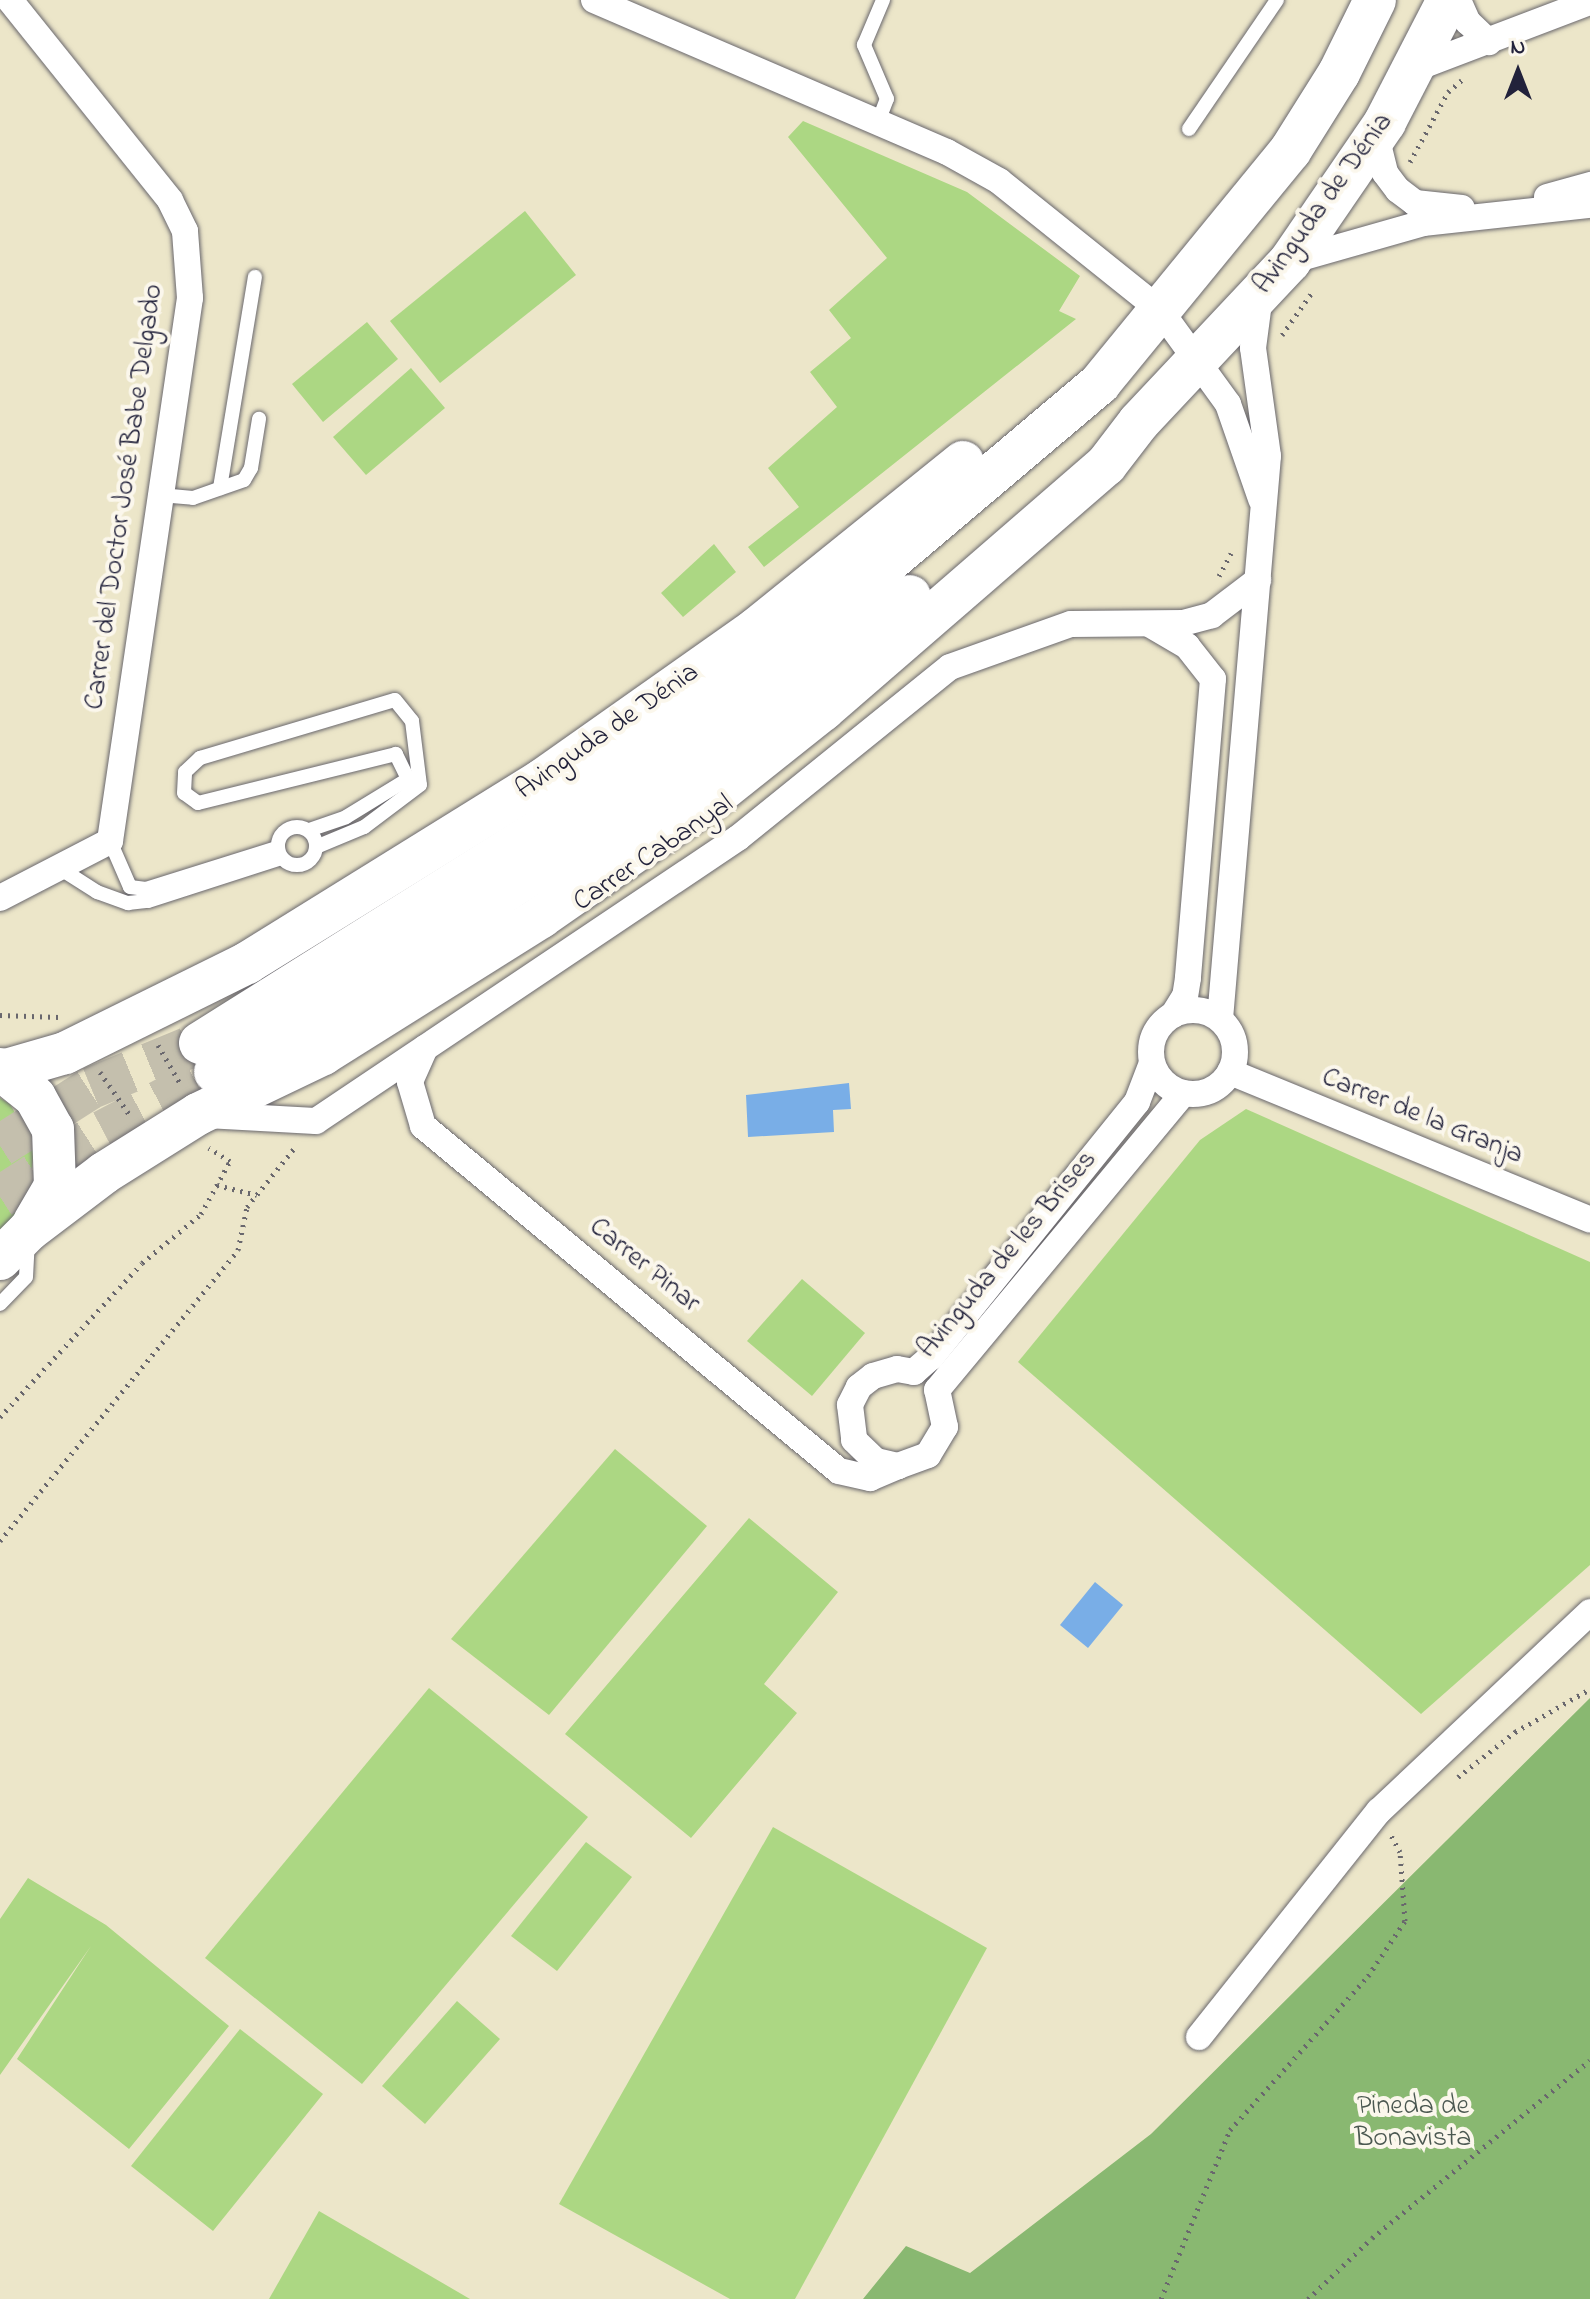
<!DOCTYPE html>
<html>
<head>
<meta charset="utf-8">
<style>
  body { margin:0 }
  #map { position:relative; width:1590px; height:2299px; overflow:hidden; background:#ece6c9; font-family:"Indie Flower",sans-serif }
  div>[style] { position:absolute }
  .green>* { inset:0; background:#acd783 }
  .forest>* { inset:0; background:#89b871 }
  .water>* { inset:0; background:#79aee7 }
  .primary-tunnel>* { height:42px; margin-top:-21px; transform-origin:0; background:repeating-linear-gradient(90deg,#c4bfad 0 42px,transparent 0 63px) }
  .path>* { height:5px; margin-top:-2.5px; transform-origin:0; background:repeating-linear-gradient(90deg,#69676d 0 2px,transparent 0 8px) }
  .roads { filter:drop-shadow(0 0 2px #69676d) drop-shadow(0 0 2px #69676d) }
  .lane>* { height:14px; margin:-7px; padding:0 7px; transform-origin:7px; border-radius:7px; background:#fff }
  .lane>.ring { margin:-7px; padding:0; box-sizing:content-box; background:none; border:14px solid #fff; border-radius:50% }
  .street>* { height:26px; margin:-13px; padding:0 13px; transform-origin:13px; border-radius:13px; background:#fff }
  .street>.ring { margin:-13px; padding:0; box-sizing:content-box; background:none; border:26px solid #fff; border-radius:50% }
  .primary>* { height:42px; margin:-21px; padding:0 21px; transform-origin:21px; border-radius:21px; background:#fff }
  span { translate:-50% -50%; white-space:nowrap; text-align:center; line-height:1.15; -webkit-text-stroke:8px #fbf7ec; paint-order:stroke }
  .street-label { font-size:28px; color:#22223b }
  .park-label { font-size:28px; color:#4b5851 }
  .north { position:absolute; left:1478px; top:32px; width:80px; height:80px; -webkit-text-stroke:6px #fbf7ec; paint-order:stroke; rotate:0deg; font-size:22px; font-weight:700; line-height:32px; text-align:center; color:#22223b }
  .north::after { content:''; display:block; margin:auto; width:28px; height:36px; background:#22223b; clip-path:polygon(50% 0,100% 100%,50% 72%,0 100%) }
</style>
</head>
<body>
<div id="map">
  <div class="green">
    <i style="clip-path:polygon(803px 121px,967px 192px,1080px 276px,1059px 311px,1076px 319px,764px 567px,748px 547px,799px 507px,768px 468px,837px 407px,810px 372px,851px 338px,829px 310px,887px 258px,788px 137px)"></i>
    <i style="clip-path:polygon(525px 211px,576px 275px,440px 383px,390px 321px)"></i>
    <i style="clip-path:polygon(367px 322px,398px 359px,323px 422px,292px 384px)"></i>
    <i style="clip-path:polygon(411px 368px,445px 408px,366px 475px,333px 437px)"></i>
    <i style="clip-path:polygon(714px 544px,736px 572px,683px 617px,661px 593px)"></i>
    <i style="clip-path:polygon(0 1098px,10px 1104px,34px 1147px,30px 1187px,13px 1222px,0 1233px)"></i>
    <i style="clip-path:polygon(1246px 1109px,1590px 1262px,1590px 1565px,1421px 1714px,1018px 1362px,1200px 1140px)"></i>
    <i style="clip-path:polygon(802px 1279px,865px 1333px,812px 1396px,747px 1341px)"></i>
    <i style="clip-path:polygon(615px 1449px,707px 1526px,549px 1715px,451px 1639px)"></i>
    <i style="clip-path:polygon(749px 1518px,838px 1592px,764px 1684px,797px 1713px,691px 1838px,565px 1734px)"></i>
    <i style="clip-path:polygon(429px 1688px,588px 1817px,362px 2084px,205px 1958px)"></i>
    <i style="clip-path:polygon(773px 1827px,987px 1948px,795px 2299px,730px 2299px,559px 2204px)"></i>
    <i style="clip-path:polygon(586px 1842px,632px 1877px,557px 1971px,511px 1936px)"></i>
    <i style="clip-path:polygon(28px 1878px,106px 1925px,229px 2026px,129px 2149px,17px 2059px,91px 1946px,0 2075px,0 1919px)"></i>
    <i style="clip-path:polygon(457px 2001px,500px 2039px,425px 2124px,382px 2086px)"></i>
    <i style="clip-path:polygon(240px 2029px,323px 2094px,213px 2231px,131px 2166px)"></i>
    <i style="clip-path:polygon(319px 2211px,470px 2299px,269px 2299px)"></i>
  </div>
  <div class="forest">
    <i style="clip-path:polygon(1590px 1698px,1590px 2299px,863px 2299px,906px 2246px,970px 2273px,1151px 2134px)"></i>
  </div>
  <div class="water">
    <i style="clip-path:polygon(849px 1083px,851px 1109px,833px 1110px,834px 1132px,748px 1137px,746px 1095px)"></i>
    <i style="clip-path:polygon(1095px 1582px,1123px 1605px,1088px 1648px,1060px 1625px)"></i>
  </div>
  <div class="primary-tunnel">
    <i style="left:0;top:1146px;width:108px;rotate:-32.5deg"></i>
    <i style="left:91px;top:1088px;width:118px;rotate:-22.4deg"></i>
    <i style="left:0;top:1197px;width:122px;rotate:-32.7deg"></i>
    <i style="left:103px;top:1131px;width:127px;rotate:-27.8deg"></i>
  </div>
  <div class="path">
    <i style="left:1410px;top:162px;width:80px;rotate:-61.5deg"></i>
    <i style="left:1448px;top:92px;width:18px;rotate:-41deg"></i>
    <i style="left:1282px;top:335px;width:54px;rotate:-54.8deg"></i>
    <i style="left:1219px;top:576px;width:26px;rotate:-62deg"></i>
    <i style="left:0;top:1015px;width:59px;rotate:1.9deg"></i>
    <i style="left:158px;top:1045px;width:46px;rotate:60.1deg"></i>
    <i style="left:100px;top:1072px;width:55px;rotate:55.4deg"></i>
    <i style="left:217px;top:1185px;width:41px;rotate:14deg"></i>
    <i style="left:0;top:1417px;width:209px;rotate:-47.3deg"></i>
    <i style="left:142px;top:1263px;width:77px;rotate:-39.7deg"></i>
    <i style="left:201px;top:1214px;width:60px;rotate:-61.3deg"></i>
    <i style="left:230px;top:1161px;width:25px;rotate:-148deg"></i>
    <i style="left:0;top:1541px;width:376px;rotate:-50.7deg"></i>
    <i style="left:238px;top:1250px;width:44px;rotate:-78.2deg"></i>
    <i style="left:247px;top:1207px;width:78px;rotate:-51.2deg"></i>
    <i style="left:1458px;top:1777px;width:73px;rotate:-38.3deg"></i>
    <i style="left:1515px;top:1732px;width:86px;rotate:-29.8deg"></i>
    <i style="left:1161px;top:2299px;width:183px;rotate:-67.8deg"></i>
    <i style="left:1230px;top:2130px;width:207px;rotate:-48.1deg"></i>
    <i style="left:1368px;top:1976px;width:66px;rotate:-56.1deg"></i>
    <i style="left:1405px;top:1921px;width:69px;rotate:-94.1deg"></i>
    <i style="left:1400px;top:1852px;width:19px;rotate:-118deg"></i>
    <i style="left:1308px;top:2299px;width:88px;rotate:-43.6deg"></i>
    <i style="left:1372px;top:2238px;width:281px;rotate:-39.2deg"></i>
  </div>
  <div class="roads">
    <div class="lane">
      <i style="left:878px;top:122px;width:25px;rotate:-69deg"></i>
      <i style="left:887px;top:99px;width:59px;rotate:-113.1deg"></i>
      <i style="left:864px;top:45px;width:49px;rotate:-67.1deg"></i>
      <i style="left:1189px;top:129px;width:156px;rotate:-55.7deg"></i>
      <i style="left:220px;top:488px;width:214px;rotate:-80.6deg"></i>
      <i style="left:160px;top:495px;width:33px;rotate:5deg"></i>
      <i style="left:193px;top:498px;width:54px;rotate:-19.4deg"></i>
      <i style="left:244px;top:480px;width:14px;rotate:-60deg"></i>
      <i style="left:251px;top:468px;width:50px;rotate:-80.7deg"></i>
      <i class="ring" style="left:278px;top:827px;width:24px;height:24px"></i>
      <i style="left:309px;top:830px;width:39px;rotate:-19deg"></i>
      <i style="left:346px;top:817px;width:73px;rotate:-31.5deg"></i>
      <i style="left:408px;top:779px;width:28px;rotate:-116deg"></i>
      <i style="left:396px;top:754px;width:204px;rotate:166.1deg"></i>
      <i style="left:198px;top:803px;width:17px;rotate:-144deg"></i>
      <i style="left:184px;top:793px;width:21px;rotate:-87deg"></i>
      <i style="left:185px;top:772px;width:21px;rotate:-43deg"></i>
      <i style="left:200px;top:758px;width:203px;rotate:-16.6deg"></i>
      <i style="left:395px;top:700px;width:27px;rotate:51deg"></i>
      <i style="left:412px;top:721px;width:64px;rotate:82.9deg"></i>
      <i style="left:420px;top:785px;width:70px;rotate:143.1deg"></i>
      <i style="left:364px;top:827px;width:52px;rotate:157.4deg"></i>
      <i style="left:110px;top:841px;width:50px;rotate:66.5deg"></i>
      <i style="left:130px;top:887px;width:16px;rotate:7deg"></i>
      <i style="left:146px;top:889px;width:137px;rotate:-17.4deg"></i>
      <i style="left:61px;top:869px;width:43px;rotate:32.6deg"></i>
      <i style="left:97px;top:892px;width:33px;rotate:20deg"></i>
      <i style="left:128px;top:903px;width:20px;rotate:-6deg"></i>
      <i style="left:148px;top:901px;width:140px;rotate:-17.9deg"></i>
      <i style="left:0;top:1304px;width:37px;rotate:-46deg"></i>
      <i style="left:26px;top:1277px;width:34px;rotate:-87deg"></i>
    </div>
    <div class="street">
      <i style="left:594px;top:0;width:384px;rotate:23.3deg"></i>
      <i style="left:947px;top:152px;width:60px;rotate:29.1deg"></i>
      <i style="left:999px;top:181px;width:206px;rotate:38.7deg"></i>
      <i style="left:1160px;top:310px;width:116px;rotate:54.1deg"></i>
      <i style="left:1228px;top:404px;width:101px;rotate:70.8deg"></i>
      <i style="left:1458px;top:0;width:24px;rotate:66deg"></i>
      <i style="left:1468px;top:22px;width:29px;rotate:44deg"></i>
      <i style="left:1416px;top:68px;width:186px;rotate:-20.8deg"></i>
      <i style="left:1376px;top:136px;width:38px;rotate:76deg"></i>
      <i style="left:1385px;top:173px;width:21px;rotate:53deg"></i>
      <i style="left:1398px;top:190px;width:21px;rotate:37deg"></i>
      <i style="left:1415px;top:203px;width:47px;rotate:6.1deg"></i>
      <i style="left:1547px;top:197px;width:45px;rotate:-15.6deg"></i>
      <i style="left:1290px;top:261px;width:138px;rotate:-15.9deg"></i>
      <i style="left:1423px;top:223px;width:168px;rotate:-6.2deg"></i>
      <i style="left:1151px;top:625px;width:42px;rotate:30.3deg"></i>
      <i style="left:1187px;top:646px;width:42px;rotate:51.8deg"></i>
      <i style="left:1213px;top:679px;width:300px;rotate:94.8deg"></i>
      <i style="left:1188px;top:978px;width:18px;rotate:99deg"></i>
      <i style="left:1185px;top:996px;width:22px;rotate:122deg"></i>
      <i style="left:0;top:898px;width:124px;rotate:-27.4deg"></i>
      <i style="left:110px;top:841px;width:549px;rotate:-81.62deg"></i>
      <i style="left:190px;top:298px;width:67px;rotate:-94.3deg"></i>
      <i style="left:185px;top:231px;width:34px;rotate:-116deg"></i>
      <i style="left:170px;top:200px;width:256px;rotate:-128.7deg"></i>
      <i class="ring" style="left:1151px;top:1010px;width:58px;height:58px"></i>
      <i style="left:1220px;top:1019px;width:565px;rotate:-85.13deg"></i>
      <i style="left:1268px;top:456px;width:109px;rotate:-97.9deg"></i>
      <i style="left:1253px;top:348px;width:53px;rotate:-82.5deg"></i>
      <i style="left:425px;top:1048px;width:37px;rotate:114deg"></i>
      <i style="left:410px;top:1082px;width:46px;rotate:73.5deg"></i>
      <i style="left:423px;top:1126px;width:540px;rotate:39.67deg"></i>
      <i style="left:839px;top:1471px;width:32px;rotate:13deg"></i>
      <i style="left:870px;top:1478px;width:30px;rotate:-23deg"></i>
      <i style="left:1152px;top:1063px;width:42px;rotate:111deg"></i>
      <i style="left:1137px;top:1102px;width:328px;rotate:128.9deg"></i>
      <i style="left:931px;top:1357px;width:23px;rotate:139deg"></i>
      <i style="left:914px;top:1372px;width:17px;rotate:-170deg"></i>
      <i style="left:897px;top:1369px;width:25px;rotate:164deg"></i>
      <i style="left:873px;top:1376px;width:18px;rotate:142deg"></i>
      <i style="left:859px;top:1387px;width:20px;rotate:117deg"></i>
      <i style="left:850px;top:1405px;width:35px;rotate:83deg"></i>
      <i style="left:854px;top:1440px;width:30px;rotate:44deg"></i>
      <i style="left:876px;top:1461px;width:23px;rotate:13deg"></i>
      <i style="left:898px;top:1466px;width:32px;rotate:-20deg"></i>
      <i style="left:928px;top:1455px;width:33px;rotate:-59deg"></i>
      <i style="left:945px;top:1427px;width:38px;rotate:-102deg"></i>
      <i style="left:937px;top:1390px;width:386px;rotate:-50.3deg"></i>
      <i style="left:1230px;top:1072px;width:389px;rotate:22.3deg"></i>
      <i style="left:206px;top:1115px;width:110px;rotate:3.1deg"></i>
      <i style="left:316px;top:1121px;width:508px;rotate:-33.85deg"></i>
      <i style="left:738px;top:838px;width:272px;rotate:-38.9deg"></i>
      <i style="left:950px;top:667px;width:128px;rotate:-19.6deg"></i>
      <i style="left:1071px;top:624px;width:112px;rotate:-0.5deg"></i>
      <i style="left:1183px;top:623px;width:30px;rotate:-15deg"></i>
      <i style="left:1212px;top:615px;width:58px;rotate:-37.3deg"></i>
      <i style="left:1199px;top:2037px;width:289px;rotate:-51.5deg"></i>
      <i style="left:1379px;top:1811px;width:290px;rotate:-43.3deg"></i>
    </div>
    <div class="primary">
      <i style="left:200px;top:1043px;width:421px;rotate:-32.1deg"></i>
      <i style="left:557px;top:819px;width:204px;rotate:-35.2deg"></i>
      <i style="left:724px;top:701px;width:492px;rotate:-40.2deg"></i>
      <i style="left:1100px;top:383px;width:300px;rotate:-50.7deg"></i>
      <i style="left:1290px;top:151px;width:92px;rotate:-57.9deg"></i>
      <i style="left:1339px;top:73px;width:81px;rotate:-63.7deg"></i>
      <i style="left:0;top:1069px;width:45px;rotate:38.7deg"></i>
      <i style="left:35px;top:1097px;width:37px;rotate:61deg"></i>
      <i style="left:53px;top:1129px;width:57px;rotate:88deg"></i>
      <i style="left:55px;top:1186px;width:42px;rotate:120.3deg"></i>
      <i style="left:3px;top:1071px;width:65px;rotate:-16.2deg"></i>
      <i style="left:65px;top:1053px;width:203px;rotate:-26.3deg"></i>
      <i style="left:247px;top:963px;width:347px;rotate:-31.8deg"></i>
      <i style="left:542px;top:780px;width:262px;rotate:-35.2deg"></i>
      <i style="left:756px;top:629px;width:266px;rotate:-38.9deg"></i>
      <i style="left:215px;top:1072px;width:158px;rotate:-30deg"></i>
      <i style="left:352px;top:993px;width:311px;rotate:-33.6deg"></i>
      <i style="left:611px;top:821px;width:178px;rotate:-34.5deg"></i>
      <i style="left:758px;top:720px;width:196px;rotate:-39.2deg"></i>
      <i style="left:0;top:1259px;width:41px;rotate:-45deg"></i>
      <i style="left:29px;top:1230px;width:94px;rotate:-37.2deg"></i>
      <i style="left:104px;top:1173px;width:111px;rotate:-32.1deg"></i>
      <i style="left:198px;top:1114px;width:139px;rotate:-25.6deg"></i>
      <i style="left:323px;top:1054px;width:257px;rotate:-32.1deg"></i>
      <i style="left:541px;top:917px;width:207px;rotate:-34.8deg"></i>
      <i style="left:711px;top:799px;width:143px;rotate:-38.5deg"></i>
      <i style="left:823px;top:710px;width:374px;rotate:-40.9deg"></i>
      <i style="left:1106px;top:465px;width:54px;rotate:-52.5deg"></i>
      <i style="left:1139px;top:422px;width:221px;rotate:-46.8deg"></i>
      <i style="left:1290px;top:261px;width:168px;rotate:-55.6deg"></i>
      <i style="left:1385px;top:122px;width:137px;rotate:-62.7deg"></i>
    </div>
  </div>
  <div class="street-label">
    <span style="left:1324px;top:204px;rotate:-54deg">Avinguda de Dénia</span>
    <span style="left:125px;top:497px;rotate:-82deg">Carrer del Doctor José Babe Delgado</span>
    <span style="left:608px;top:732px;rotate:-35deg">Avinguda de Dénia</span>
    <span style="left:654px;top:854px;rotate:-34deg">Carrer Cabanyal</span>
    <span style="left:1422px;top:1117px;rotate:22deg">Carrer de la Granja</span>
    <span style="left:1008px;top:1255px;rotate:-50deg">Avinguda de les Brises</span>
    <span style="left:644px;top:1266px;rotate:39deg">Carrer Pinar</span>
  </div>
  <div class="park-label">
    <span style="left:1413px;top:2123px">Pineda de<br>Bonavista</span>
  </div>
  <div class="north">N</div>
</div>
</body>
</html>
